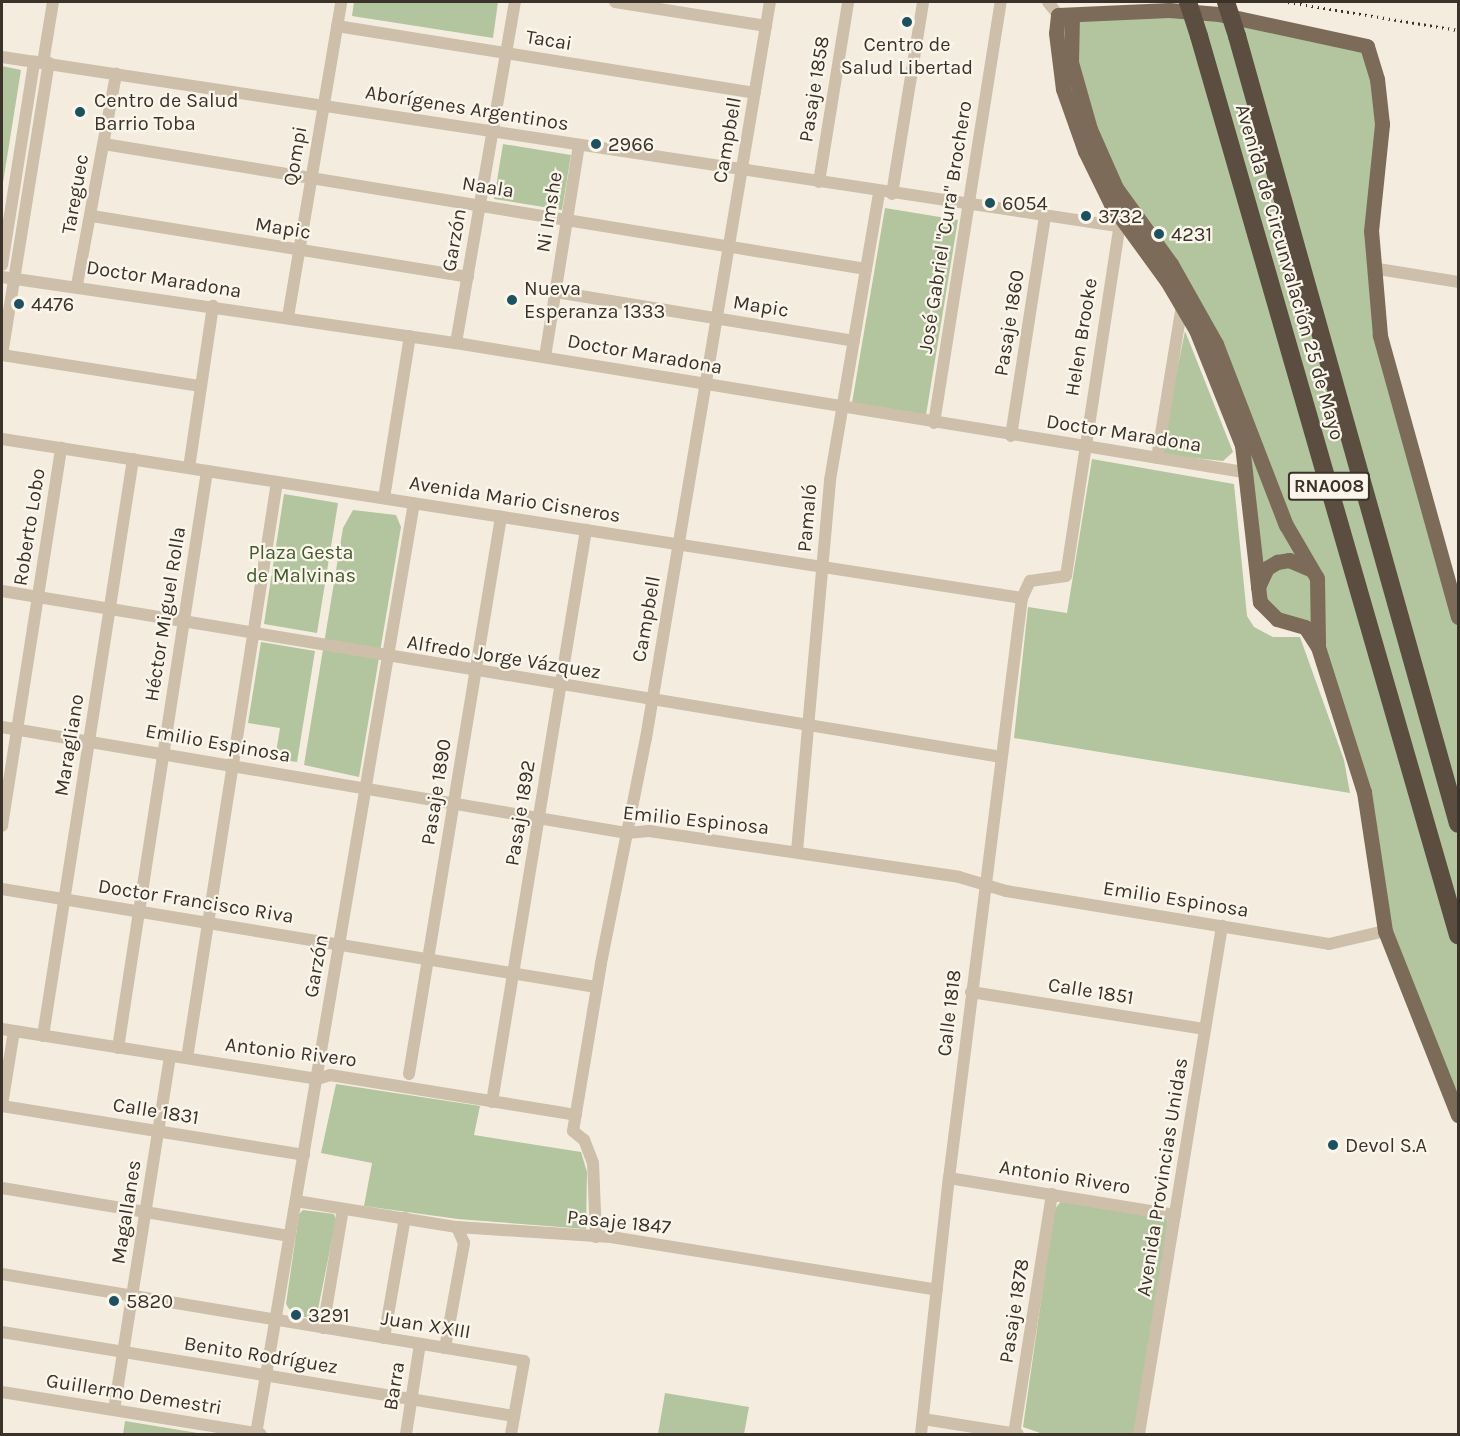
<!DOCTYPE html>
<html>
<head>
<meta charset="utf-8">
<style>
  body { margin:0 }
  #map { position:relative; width:1460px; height:1436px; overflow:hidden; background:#f4eddf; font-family:Karla,sans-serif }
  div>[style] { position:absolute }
  .green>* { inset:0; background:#b2c59e }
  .minor>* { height:12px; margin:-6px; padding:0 6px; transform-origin:6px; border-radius:6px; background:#cdbfaa }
  .major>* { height:15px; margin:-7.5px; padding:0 7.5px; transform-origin:7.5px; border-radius:7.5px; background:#7d6b5a }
  .highway>* { height:18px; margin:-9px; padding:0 9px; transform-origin:9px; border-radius:9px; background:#5c4d41 }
  .rail>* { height:3px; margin-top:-1.5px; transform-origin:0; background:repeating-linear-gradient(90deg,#3b322a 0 1.5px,transparent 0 6px) }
  .highway-bridge>* { height:18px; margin:-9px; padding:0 9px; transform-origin:9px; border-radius:9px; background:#5c4d41 }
  .dots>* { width:16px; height:16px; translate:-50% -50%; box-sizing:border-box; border:3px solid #fbf6ec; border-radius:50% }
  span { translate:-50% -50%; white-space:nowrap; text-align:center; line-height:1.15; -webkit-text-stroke:4.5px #fbf6ec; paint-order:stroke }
  .shield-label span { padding:2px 4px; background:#fbf6ec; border:2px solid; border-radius:4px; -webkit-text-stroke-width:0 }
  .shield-label { font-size:18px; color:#3b322a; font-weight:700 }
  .street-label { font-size:20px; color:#3b322a }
  .poi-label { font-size:20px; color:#3b322a }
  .left { translate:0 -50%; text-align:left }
  .park-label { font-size:20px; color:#435a2c }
  .frame { position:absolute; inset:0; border:3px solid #3b322a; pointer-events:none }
</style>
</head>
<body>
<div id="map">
  <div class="green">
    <i style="clip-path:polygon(354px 2px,498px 2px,493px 38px,352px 16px)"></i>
    <i style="clip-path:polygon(1169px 10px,1367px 46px,1377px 79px,1375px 301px,1458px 617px,1458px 1115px,1385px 931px,1364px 792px,1312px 634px,1267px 612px,1242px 445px,1209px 358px,1072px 119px,1058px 15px)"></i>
    <i style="clip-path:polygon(2px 66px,21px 70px,2px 189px)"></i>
    <i style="clip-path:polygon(503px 144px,571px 155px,562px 210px,494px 199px)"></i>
    <i style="clip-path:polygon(885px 208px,958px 220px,926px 415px,852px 403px)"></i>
    <i style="clip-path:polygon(1185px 331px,1233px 452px,1223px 461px,1165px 455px,1161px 450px)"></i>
    <i style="clip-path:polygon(1092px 459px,1234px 484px,1247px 616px,1254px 627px,1273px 637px,1300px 637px,1344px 760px,1350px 793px,1014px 738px,1028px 607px,1067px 613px)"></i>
    <i style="clip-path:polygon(284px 494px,338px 503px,317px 633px,264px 624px)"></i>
    <i style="clip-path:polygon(353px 510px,396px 515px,401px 527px,359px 777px,304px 765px,343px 528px)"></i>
    <i style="clip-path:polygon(261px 642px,315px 651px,297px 762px,275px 759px,280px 728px,248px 723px)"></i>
    <i style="clip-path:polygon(336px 1084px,480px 1106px,474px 1135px,581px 1152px,587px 1172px,586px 1229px,458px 1219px,364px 1206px,372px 1163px,321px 1153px)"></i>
    <i style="clip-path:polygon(1062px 1200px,1165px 1217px,1168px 1221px,1135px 1434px,1043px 1434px,1023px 1427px,1054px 1210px)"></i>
    <i style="clip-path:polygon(303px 1210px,334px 1214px,336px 1220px,316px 1319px,293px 1315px,286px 1304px,299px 1214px)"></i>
    <i style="clip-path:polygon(665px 1393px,749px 1407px,744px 1434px,658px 1434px)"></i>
    <i style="clip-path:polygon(125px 1421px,204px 1434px,123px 1434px)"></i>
  </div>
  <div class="minor">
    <i style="left:615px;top:2px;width:153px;rotate:9deg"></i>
    <i style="left:1048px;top:2px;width:16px;rotate:52deg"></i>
    <i style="left:337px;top:26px;width:423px;rotate:9.1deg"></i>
    <i style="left:2px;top:57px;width:1135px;rotate:8.62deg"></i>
    <i style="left:43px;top:63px;width:62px;rotate:-80.7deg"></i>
    <i style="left:104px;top:144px;width:772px;rotate:9.32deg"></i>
    <i style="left:819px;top:182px;width:182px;rotate:-80.8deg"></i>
    <i style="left:892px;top:194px;width:194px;rotate:-80.8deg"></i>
    <i style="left:92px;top:216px;width:381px;rotate:9.2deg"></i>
    <i style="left:2px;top:265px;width:206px;rotate:-81deg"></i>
    <i style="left:1372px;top:268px;width:87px;rotate:9.2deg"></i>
    <i style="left:2px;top:277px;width:459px;rotate:8.3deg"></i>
    <i style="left:456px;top:343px;width:798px;rotate:9.3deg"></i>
    <i style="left:77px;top:285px;width:215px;rotate:-79.5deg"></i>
    <i style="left:556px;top:292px;width:302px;rotate:9.3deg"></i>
    <i style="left:288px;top:317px;width:319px;rotate:-80.4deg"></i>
    <i style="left:456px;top:343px;width:346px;rotate:-80.2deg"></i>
    <i style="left:2px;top:355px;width:296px;rotate:-80.9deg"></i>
    <i style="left:2px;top:355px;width:201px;rotate:8.9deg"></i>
    <i style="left:545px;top:357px;width:215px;rotate:-80.9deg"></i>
    <i style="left:934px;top:423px;width:426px;rotate:-81deg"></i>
    <i style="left:1011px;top:436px;width:222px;rotate:-81.2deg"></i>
    <i style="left:2px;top:439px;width:1032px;rotate:8.86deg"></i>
    <i style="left:1157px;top:458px;width:155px;rotate:-80.7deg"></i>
    <i style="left:189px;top:468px;width:164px;rotate:-81.6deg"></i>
    <i style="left:384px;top:498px;width:164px;rotate:-80.9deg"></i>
    <i style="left:2px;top:591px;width:1013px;rotate:9.43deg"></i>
    <i style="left:2px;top:727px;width:634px;rotate:9.63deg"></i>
    <i style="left:627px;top:833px;width:22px;rotate:-5deg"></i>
    <i style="left:649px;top:831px;width:313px;rotate:8.4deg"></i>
    <i style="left:959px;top:877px;width:49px;rotate:16.6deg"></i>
    <i style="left:1006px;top:891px;width:327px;rotate:9.3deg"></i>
    <i style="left:1329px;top:944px;width:57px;rotate:-13.1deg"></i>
    <i style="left:2px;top:826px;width:383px;rotate:-81.1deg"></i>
    <i style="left:797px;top:851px;width:372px;rotate:-84.9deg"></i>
    <i style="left:830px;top:480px;width:292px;rotate:-80.3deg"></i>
    <i style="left:2px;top:889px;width:602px;rotate:9.37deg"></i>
    <i style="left:971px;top:992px;width:237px;rotate:9deg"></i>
    <i style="left:2px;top:1029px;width:319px;rotate:9deg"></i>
    <i style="left:317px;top:1079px;width:14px;rotate:-17deg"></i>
    <i style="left:330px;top:1075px;width:249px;rotate:9.2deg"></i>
    <i style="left:43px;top:1036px;width:584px;rotate:-81.13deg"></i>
    <i style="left:118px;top:1048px;width:584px;rotate:-81.23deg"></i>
    <i style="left:187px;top:1058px;width:583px;rotate:-81.12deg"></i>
    <i style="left:409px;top:1074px;width:565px;rotate:-80.62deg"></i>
    <i style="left:492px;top:1102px;width:580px;rotate:-80.67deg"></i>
    <i style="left:2px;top:1105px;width:75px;rotate:-80.8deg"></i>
    <i style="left:2px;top:1106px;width:306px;rotate:9.2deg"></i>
    <i style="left:949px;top:1178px;width:229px;rotate:9.3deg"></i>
    <i style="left:2px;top:1188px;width:292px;rotate:9.5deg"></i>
    <i style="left:296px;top:1201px;width:163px;rotate:9.2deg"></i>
    <i style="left:457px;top:1227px;width:154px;rotate:3.7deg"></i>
    <i style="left:611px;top:1237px;width:330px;rotate:9.2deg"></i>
    <i style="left:596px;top:1237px;width:74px;rotate:-92.3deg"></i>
    <i style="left:593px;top:1163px;width:25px;rotate:-111deg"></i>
    <i style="left:584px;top:1140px;width:14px;rotate:-141deg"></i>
    <i style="left:573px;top:1131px;width:170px;rotate:-80.5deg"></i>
    <i style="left:601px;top:963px;width:229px;rotate:-78.7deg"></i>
    <i style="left:646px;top:738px;width:746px;rotate:-80.44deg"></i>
    <i style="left:2px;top:1274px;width:529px;rotate:9.46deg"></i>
    <i style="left:524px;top:1361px;width:74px;rotate:100.1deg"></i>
    <i style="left:323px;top:1328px;width:121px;rotate:-80.5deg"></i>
    <i style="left:2px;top:1332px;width:519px;rotate:9.32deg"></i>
    <i style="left:384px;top:1338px;width:122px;rotate:-80.1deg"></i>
    <i style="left:445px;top:1348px;width:107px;rotate:-79.7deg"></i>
    <i style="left:464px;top:1243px;width:17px;rotate:-114deg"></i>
    <i style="left:2px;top:1392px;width:262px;rotate:9.2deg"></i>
    <i style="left:114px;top:1410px;width:358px;rotate:-81deg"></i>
    <i style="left:923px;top:1419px;width:96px;rotate:9deg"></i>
    <i style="left:256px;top:1434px;width:944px;rotate:-80.37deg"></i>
    <i style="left:406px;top:1434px;width:91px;rotate:-81.2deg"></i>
    <i style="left:921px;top:1434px;width:258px;rotate:-83.8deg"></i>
    <i style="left:949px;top:1178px;width:585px;rotate:-82.83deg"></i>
    <i style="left:1022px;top:598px;width:19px;rotate:-65deg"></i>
    <i style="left:1030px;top:581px;width:36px;rotate:-8deg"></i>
    <i style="left:1066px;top:576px;width:351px;rotate:-81.3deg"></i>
    <i style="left:1014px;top:1434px;width:243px;rotate:-81deg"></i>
    <i style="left:1139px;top:1434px;width:515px;rotate:-80.72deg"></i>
  </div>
  <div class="major">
    <i style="left:1072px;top:15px;width:47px;rotate:91.2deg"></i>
    <i style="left:1071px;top:62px;width:70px;rotate:74.2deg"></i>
    <i style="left:1090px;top:129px;width:64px;rotate:66.2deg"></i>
    <i style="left:1116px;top:188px;width:94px;rotate:54.1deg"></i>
    <i style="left:1171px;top:264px;width:92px;rotate:60.6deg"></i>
    <i style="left:1216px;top:344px;width:194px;rotate:68.9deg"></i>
    <i style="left:1286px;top:525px;width:61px;rotate:59.7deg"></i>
    <i style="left:1317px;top:578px;width:66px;rotate:89.1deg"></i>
    <i style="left:1258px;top:587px;width:21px;rotate:-65deg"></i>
    <i style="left:1267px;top:568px;width:12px;rotate:-31deg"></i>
    <i style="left:1277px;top:562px;width:12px;rotate:-9deg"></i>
    <i style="left:1289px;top:560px;width:23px;rotate:23deg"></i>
    <i style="left:1458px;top:617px;width:293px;rotate:-105.5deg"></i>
    <i style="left:1380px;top:335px;width:104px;rotate:-94.9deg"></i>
    <i style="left:1371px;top:231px;width:108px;rotate:-84.1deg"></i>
    <i style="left:1382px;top:124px;width:45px;rotate:-96.3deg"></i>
    <i style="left:1377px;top:79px;width:34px;rotate:-107deg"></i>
    <i style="left:1367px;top:46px;width:151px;rotate:-167.8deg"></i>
    <i style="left:1219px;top:14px;width:50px;rotate:-175.4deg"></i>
    <i style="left:1169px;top:10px;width:111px;rotate:177.4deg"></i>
    <i style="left:1058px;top:15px;width:18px;rotate:96deg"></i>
    <i style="left:1056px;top:33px;width:56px;rotate:82.9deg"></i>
    <i style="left:1063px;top:89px;width:66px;rotate:70.5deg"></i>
    <i style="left:1085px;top:151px;width:59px;rotate:63.9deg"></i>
    <i style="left:1111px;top:204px;width:95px;rotate:54deg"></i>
    <i style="left:1167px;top:281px;width:57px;rotate:59.4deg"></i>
    <i style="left:1196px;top:330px;width:124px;rotate:68.2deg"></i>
    <i style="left:1242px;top:445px;width:158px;rotate:83.5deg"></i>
    <i style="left:1260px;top:602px;width:24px;rotate:45deg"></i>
    <i style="left:1277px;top:619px;width:29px;rotate:16deg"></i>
    <i style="left:1305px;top:627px;width:24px;rotate:57deg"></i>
    <i style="left:1318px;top:647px;width:152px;rotate:72.4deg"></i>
    <i style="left:1364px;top:792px;width:141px;rotate:81.4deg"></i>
    <i style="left:1385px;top:931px;width:198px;rotate:68.4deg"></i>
  </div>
  <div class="highway">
    <i style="left:1199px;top:36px;width:936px;rotate:73.93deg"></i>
    <i style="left:1237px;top:36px;width:818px;rotate:74.33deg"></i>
  </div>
  <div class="rail">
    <i style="left:1288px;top:2px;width:172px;rotate:9.4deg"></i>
  </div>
  <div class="highway-bridge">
    <i style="left:1188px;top:2px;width:36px;rotate:72deg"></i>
    <i style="left:1226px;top:2px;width:36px;rotate:72deg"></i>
  </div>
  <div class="dots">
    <i style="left:907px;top:22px;background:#1d515f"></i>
    <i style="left:80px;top:112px;background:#1d515f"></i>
    <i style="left:596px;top:144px;background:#1d515f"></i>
    <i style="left:990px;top:203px;background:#1d515f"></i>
    <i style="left:1086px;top:216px;background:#1d515f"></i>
    <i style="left:1159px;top:234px;background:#1d515f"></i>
    <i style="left:512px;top:300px;background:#1d515f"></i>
    <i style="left:19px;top:304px;background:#1d515f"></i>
    <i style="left:1333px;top:1145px;background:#1d515f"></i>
    <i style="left:114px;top:1301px;background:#1d515f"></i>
    <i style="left:296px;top:1315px;background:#1d515f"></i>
  </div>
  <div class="shield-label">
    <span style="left:1329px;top:486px">RNA008</span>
  </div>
  <div class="street-label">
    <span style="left:549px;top:40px;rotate:9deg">Tacai</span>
    <span style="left:814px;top:89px;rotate:-81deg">Pasaje 1858</span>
    <span style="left:467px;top:108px;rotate:9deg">Aborígenes Argentinos</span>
    <span style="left:727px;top:140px;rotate:-80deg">Campbell</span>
    <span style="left:295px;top:156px;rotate:-80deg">Qompi</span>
    <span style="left:488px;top:187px;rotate:9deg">Naala</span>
    <span style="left:75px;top:194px;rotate:-80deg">Tareguec</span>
    <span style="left:549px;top:212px;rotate:-81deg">Ni Imshe</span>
    <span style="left:945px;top:227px;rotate:-81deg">José Gabriel "Cura" Brochero</span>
    <span style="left:283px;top:228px;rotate:9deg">Mapic</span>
    <span style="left:454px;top:240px;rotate:-80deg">Garzón</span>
    <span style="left:1290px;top:272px;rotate:74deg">Avenida de Circunvalación 25 de Mayo</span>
    <span style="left:164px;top:279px;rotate:9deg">Doctor Maradona</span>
    <span style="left:761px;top:306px;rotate:9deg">Mapic</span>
    <span style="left:1009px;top:323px;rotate:-81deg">Pasaje 1860</span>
    <span style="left:1081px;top:337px;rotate:-81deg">Helen Brooke</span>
    <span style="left:645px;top:354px;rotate:10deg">Doctor Maradona</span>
    <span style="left:1124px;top:433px;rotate:9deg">Doctor Maradona</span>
    <span style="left:515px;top:499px;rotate:9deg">Avenida Mario Cisneros</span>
    <span style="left:807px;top:518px;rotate:-85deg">Pamaló</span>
    <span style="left:29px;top:527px;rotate:-81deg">Roberto Lobo</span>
    <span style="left:165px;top:614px;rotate:-81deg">Héctor Miguel Rolla</span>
    <span style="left:646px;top:619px;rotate:-80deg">Campbell</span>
    <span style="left:504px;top:657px;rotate:9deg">Alfredo Jorge Vázquez</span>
    <span style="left:218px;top:743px;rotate:10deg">Emilio Espinosa</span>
    <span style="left:69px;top:745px;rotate:-81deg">Maragliano</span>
    <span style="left:436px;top:792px;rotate:-81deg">Pasaje 1890</span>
    <span style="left:520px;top:813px;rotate:-81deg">Pasaje 1892</span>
    <span style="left:696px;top:820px;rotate:6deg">Emilio Espinosa</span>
    <span style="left:1176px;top:899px;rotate:9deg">Emilio Espinosa</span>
    <span style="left:196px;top:901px;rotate:9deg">Doctor Francisco Riva</span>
    <span style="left:316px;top:966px;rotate:-80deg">Garzón</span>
    <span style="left:1091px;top:991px;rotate:9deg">Calle 1851</span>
    <span style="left:949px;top:1013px;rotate:-83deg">Calle 1818</span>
    <span style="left:291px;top:1052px;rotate:7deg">Antonio Rivero</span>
    <span style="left:156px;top:1111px;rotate:9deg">Calle 1831</span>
    <span style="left:1065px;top:1177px;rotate:9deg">Antonio Rivero</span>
    <span style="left:1162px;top:1177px;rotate:-81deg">Avenida Provincias Unidas</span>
    <span style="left:126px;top:1212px;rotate:-81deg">Magallanes</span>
    <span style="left:619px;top:1222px;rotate:6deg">Pasaje 1847</span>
    <span style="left:1014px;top:1311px;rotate:-81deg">Pasaje 1878</span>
    <span style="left:426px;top:1325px;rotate:9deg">Juan XXIII</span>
    <span style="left:261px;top:1355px;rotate:9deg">Benito Rodríguez</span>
    <span style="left:394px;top:1386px;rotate:-81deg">Barra</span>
    <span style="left:134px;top:1394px;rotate:9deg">Guillermo Demestri</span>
  </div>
  <div class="poi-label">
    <span style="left:907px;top:56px">Centro de<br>Salud Libertad</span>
    <span class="left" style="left:94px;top:112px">Centro de Salud<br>Barrio Toba</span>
    <span class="left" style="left:608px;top:144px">2966</span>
    <span class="left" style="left:1002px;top:203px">6054</span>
    <span class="left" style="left:1098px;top:216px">3732</span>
    <span class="left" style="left:1171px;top:234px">4231</span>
    <span class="left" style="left:524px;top:300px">Nueva<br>Esperanza 1333</span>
    <span class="left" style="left:31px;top:304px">4476</span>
    <span class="left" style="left:1345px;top:1145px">Devol S.A</span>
    <span class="left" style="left:126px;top:1301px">5820</span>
    <span class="left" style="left:308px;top:1315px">3291</span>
  </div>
  <div class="park-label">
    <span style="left:301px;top:564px">Plaza Gesta<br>de Malvinas</span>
  </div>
  <div class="frame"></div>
</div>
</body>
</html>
